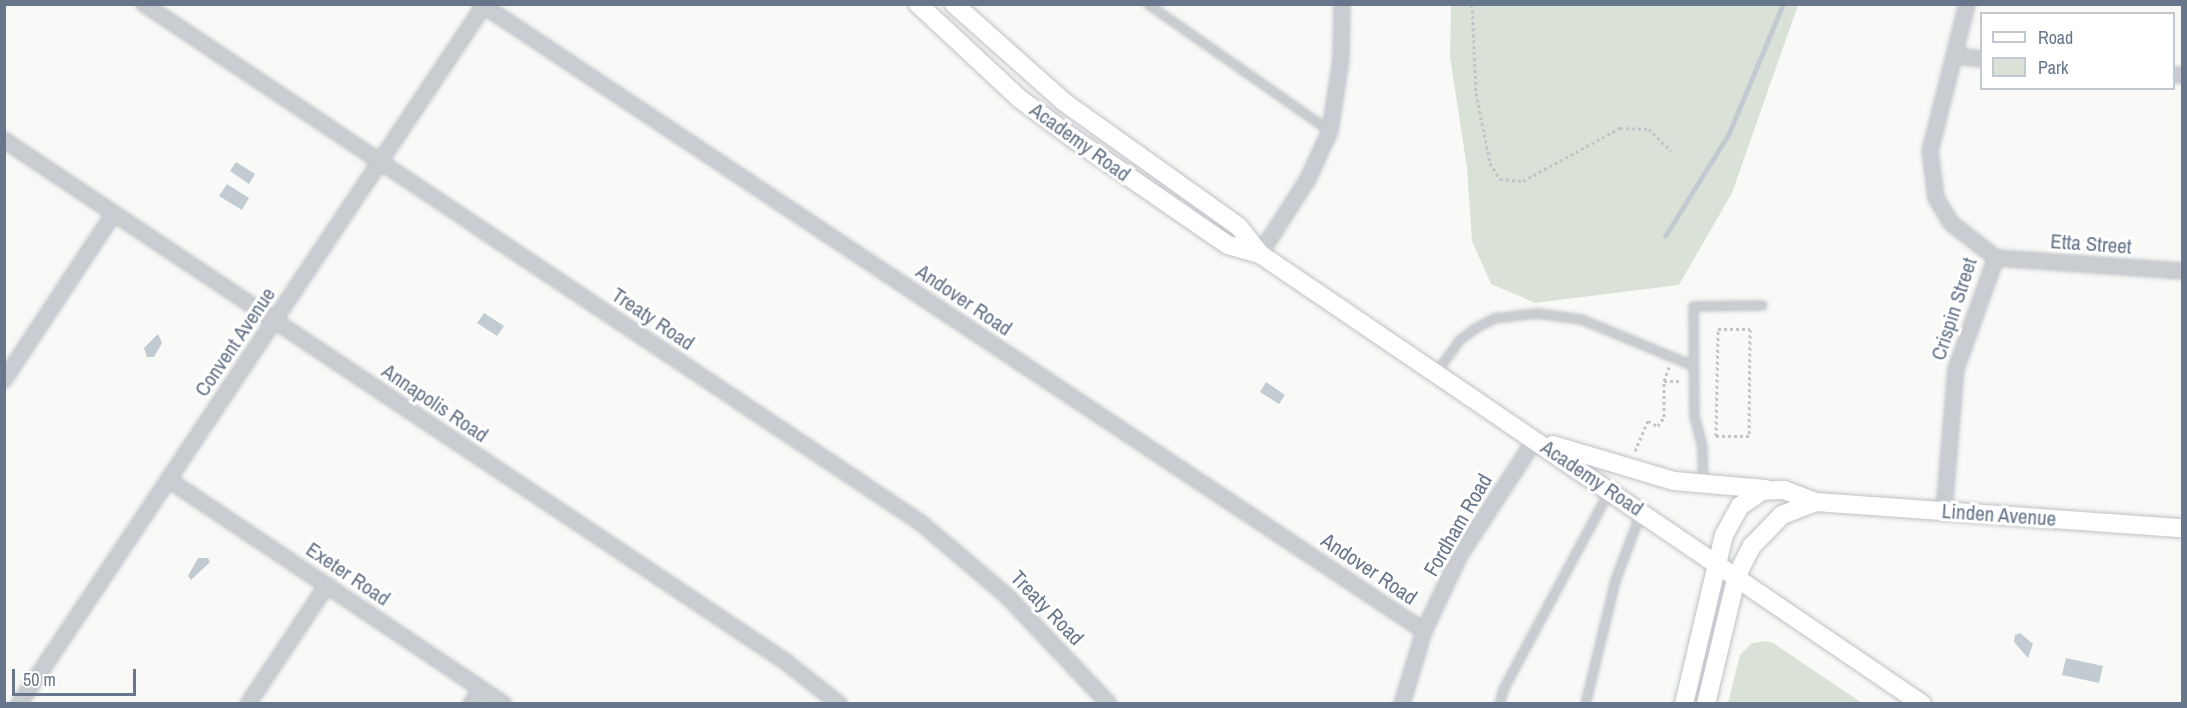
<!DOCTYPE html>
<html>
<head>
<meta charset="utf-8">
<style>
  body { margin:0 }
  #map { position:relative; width:2187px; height:708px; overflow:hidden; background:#f9faf7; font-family:"Archivo Narrow",sans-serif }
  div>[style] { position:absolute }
  .green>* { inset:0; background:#dae2d8 }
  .water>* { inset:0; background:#c1cbd1 }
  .stream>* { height:5px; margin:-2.5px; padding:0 2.5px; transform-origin:2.5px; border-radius:2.5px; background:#c1cbd1 }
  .path>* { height:3px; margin-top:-1.5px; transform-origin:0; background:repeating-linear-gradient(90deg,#c3c4c7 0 3px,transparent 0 6px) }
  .roads { filter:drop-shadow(0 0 2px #bec1c7) drop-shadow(0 0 2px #bec1c7) }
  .lane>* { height:7px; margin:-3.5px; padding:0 3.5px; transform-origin:3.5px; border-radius:3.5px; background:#c9ccd0 }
  .street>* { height:14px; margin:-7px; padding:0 7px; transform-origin:7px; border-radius:7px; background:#c9ccd0 }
  .secondary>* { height:18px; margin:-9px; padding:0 9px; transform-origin:9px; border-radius:9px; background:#fff }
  span { translate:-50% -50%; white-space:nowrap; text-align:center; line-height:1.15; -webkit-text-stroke:6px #fff; paint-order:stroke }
  .street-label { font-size:21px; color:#67768a }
  .frame { position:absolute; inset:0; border:6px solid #67768a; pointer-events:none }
  .legend { position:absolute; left:1980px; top:12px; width:195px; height:78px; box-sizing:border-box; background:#fff; border:2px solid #c2c8d0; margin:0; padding:8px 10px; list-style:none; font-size:18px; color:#67768a }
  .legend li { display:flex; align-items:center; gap:12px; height:30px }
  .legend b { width:30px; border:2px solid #c2c8d0 }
  .scale { position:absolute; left:12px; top:669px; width:124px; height:27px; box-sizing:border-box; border:3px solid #67768a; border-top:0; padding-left:8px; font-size:18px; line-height:21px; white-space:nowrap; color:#67768a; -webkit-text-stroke:4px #fff; paint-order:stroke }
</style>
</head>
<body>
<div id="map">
  <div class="green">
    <i style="clip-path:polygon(1451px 5px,1798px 5px,1732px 193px,1679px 285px,1535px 303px,1491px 284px,1472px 241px,1467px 168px,1450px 57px)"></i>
    <i style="clip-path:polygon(1766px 641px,1773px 643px,1862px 703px,1728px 703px,1740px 655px,1752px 643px)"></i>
  </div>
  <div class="water">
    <i style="clip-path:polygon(236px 162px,255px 174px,249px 184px,230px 171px)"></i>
    <i style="clip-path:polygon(227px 184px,249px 198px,242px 210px,219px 196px)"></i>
    <i style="clip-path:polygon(484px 313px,504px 326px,497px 336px,477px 323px)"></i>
    <i style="clip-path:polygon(158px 334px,162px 343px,154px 357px,147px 357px,144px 348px)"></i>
    <i style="clip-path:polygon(1266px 382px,1285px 395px,1279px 404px,1260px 392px)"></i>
    <i style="clip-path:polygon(198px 558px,208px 558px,210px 562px,191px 580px,188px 576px)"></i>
    <i style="clip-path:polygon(2020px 633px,2033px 644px,2028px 658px,2014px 642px,2015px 635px)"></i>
    <i style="clip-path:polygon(2066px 658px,2103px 666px,2099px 683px,2062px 675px)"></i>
  </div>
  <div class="stream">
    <i style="left:1665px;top:236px;width:121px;rotate:-58.1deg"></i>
    <i style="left:1729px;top:133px;width:140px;rotate:-67.3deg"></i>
  </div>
  <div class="path">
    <i style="left:1472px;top:4px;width:89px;rotate:87.4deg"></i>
    <i style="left:1476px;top:93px;width:71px;rotate:78.7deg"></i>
    <i style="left:1490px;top:163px;width:19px;rotate:58deg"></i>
    <i style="left:1500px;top:179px;width:23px;rotate:5deg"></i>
    <i style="left:1523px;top:181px;width:111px;rotate:-28.7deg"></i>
    <i style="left:1620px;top:128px;width:29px;rotate:2deg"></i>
    <i style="left:1649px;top:129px;width:31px;rotate:45deg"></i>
    <i style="left:1718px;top:329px;width:32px"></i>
    <i style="left:1750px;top:329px;width:107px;rotate:90.5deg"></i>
    <i style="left:1749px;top:436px;width:33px;rotate:180deg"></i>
    <i style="left:1716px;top:436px;width:107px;rotate:-88.9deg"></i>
    <i style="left:1664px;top:381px;width:17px"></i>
    <i style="left:1635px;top:451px;width:33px;rotate:-67deg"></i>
    <i style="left:1648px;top:421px;width:11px;rotate:27deg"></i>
    <i style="left:1658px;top:426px;width:11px;rotate:-56deg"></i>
    <i style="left:1664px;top:417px;width:36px;rotate:-90deg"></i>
    <i style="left:1664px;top:381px;width:15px;rotate:-70deg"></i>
  </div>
  <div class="roads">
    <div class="lane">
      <i style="left:1148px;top:4px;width:222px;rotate:34.9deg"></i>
      <i style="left:1436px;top:372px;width:39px;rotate:-54deg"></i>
      <i style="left:1459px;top:340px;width:20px;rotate:-37deg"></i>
      <i style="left:1475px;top:328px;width:21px;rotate:-28deg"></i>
      <i style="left:1494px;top:318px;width:42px;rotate:-6.8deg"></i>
      <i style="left:1536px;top:313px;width:45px;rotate:7.6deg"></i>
      <i style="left:1581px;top:319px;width:120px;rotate:22.5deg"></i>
      <i style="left:1703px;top:482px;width:36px;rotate:-92deg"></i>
      <i style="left:1702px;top:446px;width:30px;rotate:-105deg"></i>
      <i style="left:1694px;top:417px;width:111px;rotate:-90.5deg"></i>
      <i style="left:1693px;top:306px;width:69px;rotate:-0.8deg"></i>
      <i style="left:1499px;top:704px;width:16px;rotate:-75deg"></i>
      <i style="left:1503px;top:689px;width:223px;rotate:-61.9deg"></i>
      <i style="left:1585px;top:704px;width:128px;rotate:-76.4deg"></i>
      <i style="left:1615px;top:580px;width:71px;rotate:-69.3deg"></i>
    </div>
    <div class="street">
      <i style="left:144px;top:4px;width:934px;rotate:33.74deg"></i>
      <i style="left:921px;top:523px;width:111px;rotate:40.3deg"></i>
      <i style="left:1006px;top:595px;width:150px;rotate:46.6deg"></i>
      <i style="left:481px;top:4px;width:1132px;rotate:33.62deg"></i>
      <i style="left:1967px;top:4px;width:152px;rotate:104.1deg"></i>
      <i style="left:1930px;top:151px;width:47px;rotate:82.7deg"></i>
      <i style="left:1936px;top:198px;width:29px;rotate:59deg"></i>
      <i style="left:1951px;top:223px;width:57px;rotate:37.9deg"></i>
      <i style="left:1996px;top:258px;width:186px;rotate:4deg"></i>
      <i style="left:1955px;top:56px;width:27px;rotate:6deg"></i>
      <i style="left:2174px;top:75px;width:8px"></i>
      <i style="left:4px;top:140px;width:940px;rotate:33.72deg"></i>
      <i style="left:786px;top:662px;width:68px;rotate:38.4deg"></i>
      <i style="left:1260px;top:254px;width:89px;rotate:-57.4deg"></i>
      <i style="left:1308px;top:179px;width:53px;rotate:-65.4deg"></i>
      <i style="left:1330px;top:131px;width:73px;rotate:-81.3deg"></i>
      <i style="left:1341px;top:59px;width:55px;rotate:-89deg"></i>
      <i style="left:4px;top:380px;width:198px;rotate:-56.6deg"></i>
      <i style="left:169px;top:480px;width:403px;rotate:33.8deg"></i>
      <i style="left:1944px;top:511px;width:143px;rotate:-85.2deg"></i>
      <i style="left:1956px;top:369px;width:118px;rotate:-70.2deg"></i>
      <i style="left:19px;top:704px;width:841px;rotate:-56.35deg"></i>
      <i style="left:248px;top:704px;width:143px;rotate:-56.4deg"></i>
      <i style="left:471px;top:704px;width:18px;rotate:-56deg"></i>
      <i style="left:1402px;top:704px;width:76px;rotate:-73.2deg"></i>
      <i style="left:1424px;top:631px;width:84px;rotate:-64.7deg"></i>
      <i style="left:1460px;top:555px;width:137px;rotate:-56.9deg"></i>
    </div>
    <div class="secondary">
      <i style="left:918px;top:4px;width:139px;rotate:43deg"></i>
      <i style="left:1020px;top:99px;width:71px;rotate:36.4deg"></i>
      <i style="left:1077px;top:141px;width:183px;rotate:34.6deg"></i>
      <i style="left:1228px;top:245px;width:33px;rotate:16deg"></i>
      <i style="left:954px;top:4px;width:147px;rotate:41.7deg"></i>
      <i style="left:1064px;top:102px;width:215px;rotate:35.5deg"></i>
      <i style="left:1239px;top:227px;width:34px;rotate:52deg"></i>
      <i style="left:1260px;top:254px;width:800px;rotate:34.21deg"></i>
      <i style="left:1553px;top:445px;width:126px;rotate:16.6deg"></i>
      <i style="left:1674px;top:481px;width:92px;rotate:5deg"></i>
      <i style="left:1684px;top:704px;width:174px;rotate:-76.7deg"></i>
      <i style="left:1724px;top:535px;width:33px;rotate:-61deg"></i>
      <i style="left:1740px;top:506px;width:27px;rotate:-34deg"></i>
      <i style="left:1762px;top:491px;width:22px;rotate:-3deg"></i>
      <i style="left:1784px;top:490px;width:34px;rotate:21deg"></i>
      <i style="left:1816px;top:502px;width:367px;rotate:4.1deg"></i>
      <i style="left:1706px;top:704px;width:133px;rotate:-76.5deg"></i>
      <i style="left:1737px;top:575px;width:33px;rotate:-63deg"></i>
      <i style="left:1752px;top:546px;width:43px;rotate:-45.9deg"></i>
      <i style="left:1782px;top:515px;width:36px;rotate:-21deg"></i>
    </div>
  </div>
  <div class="street-label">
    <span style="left:1080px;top:142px;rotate:36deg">Academy Road</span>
    <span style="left:2091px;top:244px;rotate:4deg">Etta Street</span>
    <span style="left:964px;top:300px;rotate:34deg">Andover Road</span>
    <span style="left:1954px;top:309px;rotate:-72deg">Crispin Street</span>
    <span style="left:653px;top:319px;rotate:34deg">Treaty Road</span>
    <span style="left:235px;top:342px;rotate:-56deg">Convent Avenue</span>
    <span style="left:435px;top:403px;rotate:34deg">Annapolis Road</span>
    <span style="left:1592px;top:478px;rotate:34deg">Academy Road</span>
    <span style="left:1999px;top:515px;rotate:4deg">Linden Avenue</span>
    <span style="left:1458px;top:525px;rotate:-60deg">Fordham Road</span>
    <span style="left:1369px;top:569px;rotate:34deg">Andover Road</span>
    <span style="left:348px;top:574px;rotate:34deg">Exeter Road</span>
    <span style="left:1047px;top:608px;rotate:46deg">Treaty Road</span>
  </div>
  <div class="frame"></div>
  <ul class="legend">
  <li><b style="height:8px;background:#fff"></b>Road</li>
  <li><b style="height:16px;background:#dae2d8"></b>Park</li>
  </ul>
  <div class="scale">50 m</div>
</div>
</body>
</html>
